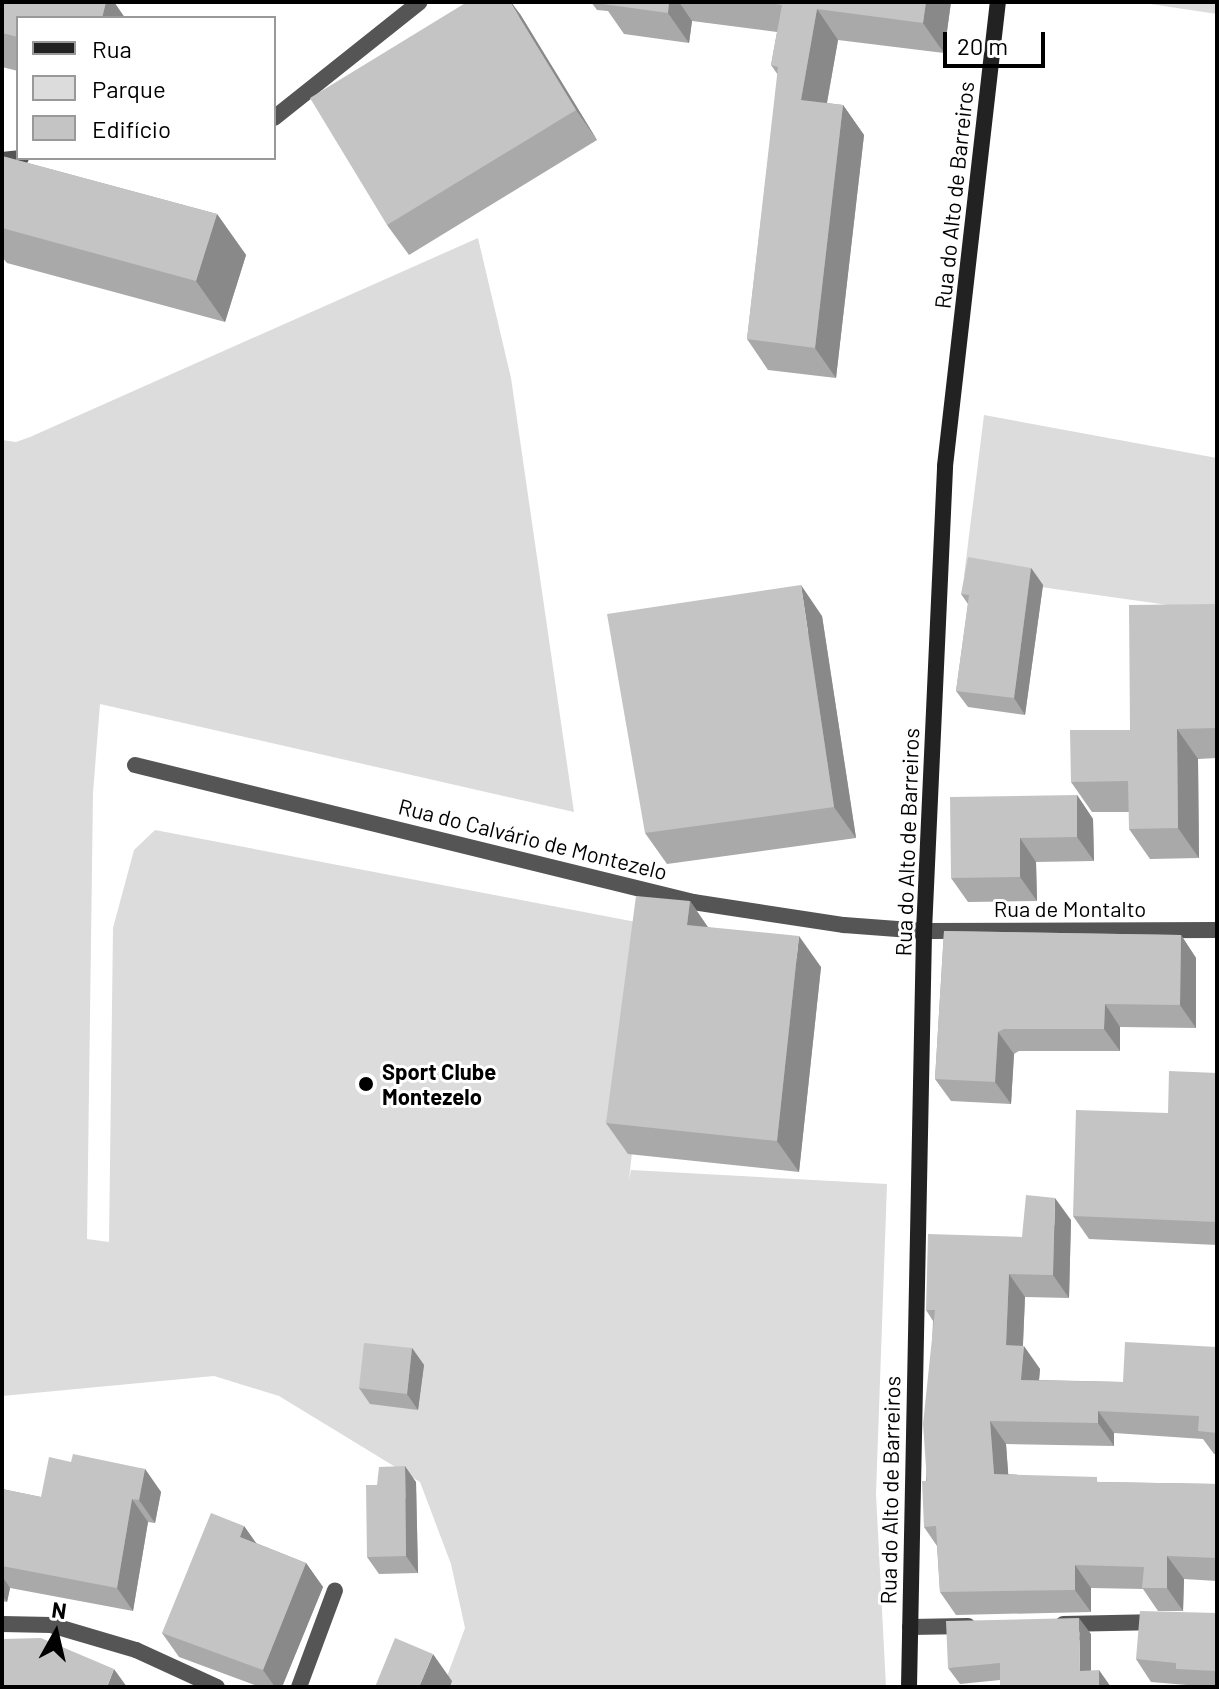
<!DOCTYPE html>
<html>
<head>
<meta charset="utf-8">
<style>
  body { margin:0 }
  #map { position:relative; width:1219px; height:1689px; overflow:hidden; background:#fff; font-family:Barlow,sans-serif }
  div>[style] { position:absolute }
  .green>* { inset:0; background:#dcdcdc }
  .street>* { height:16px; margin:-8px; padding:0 8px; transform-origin:8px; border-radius:8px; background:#555 }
  .secondary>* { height:16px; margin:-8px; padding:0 8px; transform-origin:8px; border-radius:8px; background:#222 }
  .wall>* { inset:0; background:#a9a9a9 }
  .shaded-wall>* { inset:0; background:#898989 }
  .building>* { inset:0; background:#c4c4c4 }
  .dots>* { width:22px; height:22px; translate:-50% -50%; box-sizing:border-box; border:4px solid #fff; border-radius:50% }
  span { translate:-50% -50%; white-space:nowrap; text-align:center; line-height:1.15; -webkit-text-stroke:6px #fff; paint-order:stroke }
  .street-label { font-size:22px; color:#000 }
  .poi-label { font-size:22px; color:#000; font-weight:700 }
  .left { translate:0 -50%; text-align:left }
  .frame { position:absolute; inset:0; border:4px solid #000; pointer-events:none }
  .legend { position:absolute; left:16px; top:16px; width:260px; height:144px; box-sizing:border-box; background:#fff; border:2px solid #999; margin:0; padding:10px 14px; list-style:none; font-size:24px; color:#000 }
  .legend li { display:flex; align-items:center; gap:16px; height:40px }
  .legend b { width:40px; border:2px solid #999 }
  .north { position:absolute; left:16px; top:1593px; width:80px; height:80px; -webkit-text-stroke:6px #fff; paint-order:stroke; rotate:8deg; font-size:22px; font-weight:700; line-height:32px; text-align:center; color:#000 }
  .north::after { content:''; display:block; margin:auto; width:28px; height:36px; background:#000; clip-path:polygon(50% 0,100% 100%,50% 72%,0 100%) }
  .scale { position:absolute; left:943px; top:32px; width:102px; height:36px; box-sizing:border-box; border:4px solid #000; border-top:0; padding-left:10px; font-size:24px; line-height:28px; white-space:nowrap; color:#000; -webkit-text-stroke:6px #fff; paint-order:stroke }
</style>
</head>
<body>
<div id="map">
  <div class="green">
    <i style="clip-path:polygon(1137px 2px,1217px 2px,1217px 14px)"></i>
    <i style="clip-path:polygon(478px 238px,511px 378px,574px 812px,100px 704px,93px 793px,87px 1239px,109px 1242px,113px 928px,134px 850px,155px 830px,657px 926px,629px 1180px,631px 1170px,887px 1184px,876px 1494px,886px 1687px,443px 1687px,465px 1628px,451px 1564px,420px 1482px,279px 1396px,214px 1376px,2px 1396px,2px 440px,16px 442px,30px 437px)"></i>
    <i style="clip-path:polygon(984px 415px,1217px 458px,1217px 612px,964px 576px)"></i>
  </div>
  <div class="street">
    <i style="left:274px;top:118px;width:186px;rotate:-38.5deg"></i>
    <i style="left:2px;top:160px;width:19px;rotate:-6deg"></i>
    <i style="left:135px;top:765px;width:575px;rotate:13.79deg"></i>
    <i style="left:693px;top:902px;width:153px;rotate:8.7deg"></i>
    <i style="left:844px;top:925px;width:80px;rotate:4.3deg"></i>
    <i style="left:924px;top:931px;width:293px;rotate:-0.2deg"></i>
    <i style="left:2px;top:1624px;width:49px;rotate:1.2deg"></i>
    <i style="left:51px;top:1625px;width:89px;rotate:16.4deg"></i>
    <i style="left:136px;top:1650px;width:89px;rotate:24.6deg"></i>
    <i style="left:1063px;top:1624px;width:97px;rotate:-1.2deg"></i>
    <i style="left:910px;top:1627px;width:58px;rotate:-1deg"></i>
    <i style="left:299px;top:1687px;width:103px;rotate:-69.6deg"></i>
  </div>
  <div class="secondary">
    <i style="left:909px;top:1687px;width:756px;rotate:-88.86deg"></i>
    <i style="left:924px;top:931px;width:465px;rotate:-87.4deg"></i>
    <i style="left:945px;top:466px;width:467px;rotate:-83.5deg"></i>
  </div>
  <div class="wall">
    <i style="clip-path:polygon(2px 2px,114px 2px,125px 18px,18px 18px,18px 71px,2px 67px)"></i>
    <i style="clip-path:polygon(591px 2px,951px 2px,944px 53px,838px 40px,827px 103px,843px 105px,864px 135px,836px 378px,768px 370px,747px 339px,778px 75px,771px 65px,777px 32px,692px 21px,689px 43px,624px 34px,608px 11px,597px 10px)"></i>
    <i style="clip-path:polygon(520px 14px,597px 140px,409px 255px,387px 225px)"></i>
    <i style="clip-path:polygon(2px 156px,217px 214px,246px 255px,225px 322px,7px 263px,2px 257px)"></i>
    <i style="clip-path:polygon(1031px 568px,1043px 585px,1025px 715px,968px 707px,956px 691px,968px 604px,961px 594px)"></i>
    <i style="clip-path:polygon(1217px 604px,1217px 758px,1198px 759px,1199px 858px,1150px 859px,1129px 829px,1129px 812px,1092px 812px,1071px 782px,1130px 730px)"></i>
    <i style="clip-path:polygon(822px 616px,856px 838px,667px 864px,645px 833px)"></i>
    <i style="clip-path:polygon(1077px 795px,1093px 819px,1094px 861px,1036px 862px,1037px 901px,968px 902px,951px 878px)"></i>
    <i style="clip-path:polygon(690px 901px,708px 927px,821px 967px,799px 1172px,628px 1154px,606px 1123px)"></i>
    <i style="clip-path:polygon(944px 931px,1181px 935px,1196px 958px,1196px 1028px,1120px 1027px,1120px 1051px,1019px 1051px,1014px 1054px,1011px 1104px,951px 1101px,935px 1079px)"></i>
    <i style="clip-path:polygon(1217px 1073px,1217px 1245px,1089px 1239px,1073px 1216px,1168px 1113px)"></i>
    <i style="clip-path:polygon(1071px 1220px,1069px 1298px,1025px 1297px,1023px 1346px,1040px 1369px,1039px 1380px,1123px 1382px,1217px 1347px,1217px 1454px,1214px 1454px,1203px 1439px,1114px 1433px,1114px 1446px,1006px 1444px,1008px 1474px,1100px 1482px,1217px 1484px,1217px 1581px,1184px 1579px,1183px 1611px,1158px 1611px,1143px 1589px,1091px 1588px,1091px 1612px,956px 1615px,940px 1592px,937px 1546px,924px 1527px,933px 1321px,926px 1310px,1022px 1237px)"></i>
    <i style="clip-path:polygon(412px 1348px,424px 1365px,418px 1410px,370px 1404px,359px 1388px)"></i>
    <i style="clip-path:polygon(71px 1462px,145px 1469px,161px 1492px,155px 1523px,148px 1522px,133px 1611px,10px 1588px,7px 1602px,2px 1601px,2px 1489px,41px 1497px)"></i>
    <i style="clip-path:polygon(416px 1482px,418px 1573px,379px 1574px,367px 1557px)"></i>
    <i style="clip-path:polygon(244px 1526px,256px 1543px,306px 1563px,323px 1587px,282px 1687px,260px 1687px,179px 1657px,162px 1633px)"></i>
    <i style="clip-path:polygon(1217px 1613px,1217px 1687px,1188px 1687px,1187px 1685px,1151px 1682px,1136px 1659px)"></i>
    <i style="clip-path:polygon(1091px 1634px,1000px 1680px,960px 1684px,948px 1668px)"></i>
  </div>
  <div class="shaded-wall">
    <i style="clip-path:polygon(106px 2px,114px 2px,125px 18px,102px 18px)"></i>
    <i style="clip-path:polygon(510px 2px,511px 2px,520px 14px,597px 140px,576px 110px)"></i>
    <i style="clip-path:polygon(669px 2px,679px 2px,692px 21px,689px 43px,668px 13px)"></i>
    <i style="clip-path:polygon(926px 2px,951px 2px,944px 53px,923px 23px)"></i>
    <i style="clip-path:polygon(817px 9px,838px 40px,822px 130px,801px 100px)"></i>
    <i style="clip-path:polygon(843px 105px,864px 135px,836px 378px,815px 348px)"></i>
    <i style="clip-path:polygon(217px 214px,246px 255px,225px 322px,196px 281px)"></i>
    <i style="clip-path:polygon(1031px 568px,1043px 585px,1025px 715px,1014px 698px)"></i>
    <i style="clip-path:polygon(801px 585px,822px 616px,856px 838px,834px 807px)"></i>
    <i style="clip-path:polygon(1177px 729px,1198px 759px,1199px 858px,1178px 828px)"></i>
    <i style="clip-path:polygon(1077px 795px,1093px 819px,1094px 861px,1077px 837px)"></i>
    <i style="clip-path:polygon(1020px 838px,1036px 862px,1037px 901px,1020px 877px)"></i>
    <i style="clip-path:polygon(690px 901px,711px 932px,687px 925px)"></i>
    <i style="clip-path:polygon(1181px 935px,1196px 958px,1196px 1028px,1180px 1005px)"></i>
    <i style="clip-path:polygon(799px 936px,821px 967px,799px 1172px,777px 1141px)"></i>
    <i style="clip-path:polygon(1105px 1004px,1120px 1027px,1120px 1051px,1104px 1029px)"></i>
    <i style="clip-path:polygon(998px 1032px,1014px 1054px,1011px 1104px,995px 1082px)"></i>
    <i style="clip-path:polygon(1055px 1198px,1071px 1220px,1069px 1298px,1053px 1275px)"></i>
    <i style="clip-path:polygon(1009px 1274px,1025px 1297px,1022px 1363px,1024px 1346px,1040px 1369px,1037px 1403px,1021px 1380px,1006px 1345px)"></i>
    <i style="clip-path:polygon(412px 1348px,424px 1365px,418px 1410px,407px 1394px)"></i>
    <i style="clip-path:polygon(1098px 1411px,1114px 1433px,1114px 1446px,1098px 1423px)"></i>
    <i style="clip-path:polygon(990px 1421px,1006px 1444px,1010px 1497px,994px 1474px)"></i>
    <i style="clip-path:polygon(405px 1466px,416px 1482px,418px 1573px,406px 1556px)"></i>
    <i style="clip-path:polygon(145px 1469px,161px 1492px,155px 1523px,139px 1500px)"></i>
    <i style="clip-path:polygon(132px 1499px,148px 1522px,133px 1611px,117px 1588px)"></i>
    <i style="clip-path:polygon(244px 1526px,261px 1550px,240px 1537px)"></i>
    <i style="clip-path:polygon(1167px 1556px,1184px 1579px,1183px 1611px,1167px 1588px)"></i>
    <i style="clip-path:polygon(306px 1563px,323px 1587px,282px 1687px,275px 1687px,263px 1670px)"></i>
    <i style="clip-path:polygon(1075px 1565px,1091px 1588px,1091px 1612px,1075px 1590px)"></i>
    <i style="clip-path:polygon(2px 1576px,10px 1588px,7px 1602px,2px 1595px)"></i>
    <i style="clip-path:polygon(1079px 1618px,1091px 1634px,1091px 1687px,1080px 1671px)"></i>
    <i style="clip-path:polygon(433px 1654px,452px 1681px,450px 1687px,419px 1687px)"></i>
    <i style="clip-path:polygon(114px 1669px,127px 1687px,107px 1687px)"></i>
    <i style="clip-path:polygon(1099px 1670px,1111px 1687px,1099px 1687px)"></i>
  </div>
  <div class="building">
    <i style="clip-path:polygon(2px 2px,106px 2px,102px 18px,18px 18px,18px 37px,2px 33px)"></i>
    <i style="clip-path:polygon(467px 2px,510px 2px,576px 110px,387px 225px,310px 98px)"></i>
    <i style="clip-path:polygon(603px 2px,669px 2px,668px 13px,603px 4px)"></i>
    <i style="clip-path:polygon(760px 2px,926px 2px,923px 23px,817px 9px,801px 100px,843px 105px,815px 348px,747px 339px,778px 67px,771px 65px,782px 5px)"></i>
    <i style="clip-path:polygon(2px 156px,217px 214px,196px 281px,2px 228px)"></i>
    <i style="clip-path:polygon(968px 557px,1031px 568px,1014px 698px,956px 691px,969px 595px,961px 594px)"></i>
    <i style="clip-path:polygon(801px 585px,834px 807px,645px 833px,607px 614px)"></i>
    <i style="clip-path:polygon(1217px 604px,1217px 728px,1177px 729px,1178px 828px,1129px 829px,1128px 781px,1071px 782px,1070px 730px,1130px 730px,1129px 605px)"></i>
    <i style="clip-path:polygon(1077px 795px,1077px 837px,1020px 838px,1020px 877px,951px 878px,950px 797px)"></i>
    <i style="clip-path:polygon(636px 896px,690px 901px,687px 925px,799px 936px,777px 1141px,606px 1123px)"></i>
    <i style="clip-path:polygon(944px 931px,1181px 935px,1180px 1005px,1105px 1004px,1104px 1029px,1004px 1029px,998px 1032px,995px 1082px,935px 1079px)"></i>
    <i style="clip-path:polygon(1169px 1071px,1217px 1073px,1217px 1222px,1073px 1216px,1076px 1110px,1168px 1113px)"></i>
    <i style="clip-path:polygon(1026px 1195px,1055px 1198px,1053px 1275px,1009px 1274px,1006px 1345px,1024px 1346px,1021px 1380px,1123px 1382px,1125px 1342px,1217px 1347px,1217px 1433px,1198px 1431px,1199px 1416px,1098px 1411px,1098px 1423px,990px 1421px,994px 1474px,1097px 1477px,1097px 1482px,1217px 1484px,1217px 1558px,1167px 1556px,1167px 1588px,1142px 1588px,1144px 1567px,1075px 1565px,1075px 1590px,940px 1592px,936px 1526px,924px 1527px,922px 1481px,927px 1481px,923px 1424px,935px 1310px,926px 1310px,928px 1234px,1022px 1237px)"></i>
    <i style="clip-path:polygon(364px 1343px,412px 1348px,407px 1394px,359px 1388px)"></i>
    <i style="clip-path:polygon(73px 1454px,145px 1469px,139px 1500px,132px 1499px,117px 1588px,2px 1566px,2px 1489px,41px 1497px,49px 1457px,71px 1462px)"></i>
    <i style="clip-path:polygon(405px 1466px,406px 1556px,367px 1557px,366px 1485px,377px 1485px,379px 1467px)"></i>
    <i style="clip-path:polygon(211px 1513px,244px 1526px,240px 1537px,306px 1563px,263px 1670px,162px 1633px)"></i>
    <i style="clip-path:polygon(1140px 1611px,1217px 1613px,1217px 1671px,1176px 1669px,1176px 1663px,1136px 1659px)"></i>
    <i style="clip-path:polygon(1079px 1618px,1080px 1671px,1099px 1670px,1099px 1687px,1000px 1687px,1000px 1663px,948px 1668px,946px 1621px)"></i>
    <i style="clip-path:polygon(41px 1638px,114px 1669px,107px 1687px,2px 1687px,2px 1639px)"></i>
    <i style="clip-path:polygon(395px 1638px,433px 1654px,419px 1687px,375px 1687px)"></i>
  </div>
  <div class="dots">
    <i style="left:366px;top:1084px;background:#000"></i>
  </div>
  <div class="street-label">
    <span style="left:954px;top:195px;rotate:-84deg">Rua do Alto de Barreiros</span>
    <span style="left:533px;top:839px;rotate:14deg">Rua do Calvário de Montezelo</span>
    <span style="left:907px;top:842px;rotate:-88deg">Rua do Alto de Barreiros</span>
    <span style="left:1070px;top:909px">Rua de Montalto</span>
    <span style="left:890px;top:1490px;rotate:-89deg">Rua do Alto de Barreiros</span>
  </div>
  <div class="poi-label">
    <span class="left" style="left:382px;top:1084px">Sport Clube<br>Montezelo</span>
  </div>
  <div class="frame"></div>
  <ul class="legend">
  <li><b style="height:10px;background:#222"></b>Rua</li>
  <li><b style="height:22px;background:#dcdcdc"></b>Parque</li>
  <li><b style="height:22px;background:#c4c4c4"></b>Edifício</li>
  </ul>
  <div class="north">N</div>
  <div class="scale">20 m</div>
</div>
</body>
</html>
